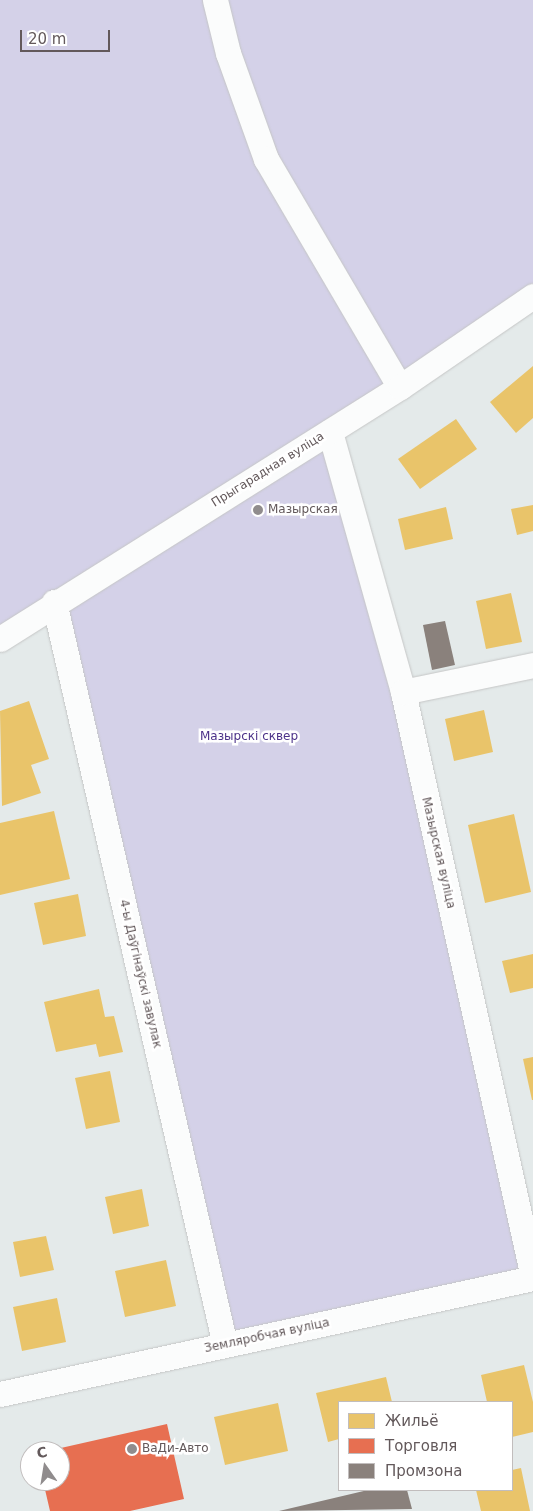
<!DOCTYPE html>
<html>
<head>
<meta charset="utf-8">
<style>
  body { margin:0 }
  #map { position:relative; width:533px; height:1511px; overflow:hidden; background:#e4eaea; font-family:"DejaVu Sans",sans-serif }
  div>[style] { position:absolute }
  .green>* { inset:0; background:#d4d1e8 }
  .homes>* { inset:0; background:#e9c46a }
  .shops>* { inset:0; background:#e76f51 }
  .industry>* { inset:0; background:#8a817c }
  .roads { filter:drop-shadow(0 0 1px #c5c6c6) drop-shadow(0 0 1px #c5c6c6) }
  .street>* { height:25px; margin:-12.5px; padding:0 12.5px; transform-origin:12.5px; border-radius:12.5px; background:#fbfcfc }
  .dots>* { width:14px; height:14px; translate:-50% -50%; box-sizing:border-box; border:2px solid #fff; border-radius:50% }
  span { translate:-50% -50%; white-space:nowrap; text-align:center; line-height:1.15; -webkit-text-stroke:5px #fff; paint-order:stroke }
  .street-label { font-size:12px; color:#63595b }
  .poi-label { font-size:12px; color:#63595b }
  .left { translate:0 -50%; text-align:left }
  .park-label { font-size:12px; color:#4c3289 }
  .legend { position:absolute; left:338px; top:1401px; width:175px; height:90px; box-sizing:border-box; background:#fff; border:1px solid #c1bdbd; margin:0; padding:6px 9px; list-style:none; font-size:15px; color:#63595b }
  .legend li { display:flex; align-items:center; gap:10px; height:25px }
  .legend b { width:25px; border:1px solid #c1bdbd }
  .north { position:absolute; left:20px; top:1441px; width:50px; height:50px; box-sizing:border-box; background:#fff; border:1px solid #c1bdbd; border-radius:50%; rotate:347deg; font-size:14px; font-weight:700; line-height:20px; text-align:center; color:#63595b }
  .north::after { content:''; display:block; margin:auto; width:18px; height:22px; background:#908c8d; clip-path:polygon(50% 0,100% 100%,50% 72%,0 100%) }
  .scale { position:absolute; left:20px; top:30px; width:90px; height:22px; box-sizing:border-box; border:2px solid #63595b; border-top:0; padding-left:6px; font-size:15px; line-height:18px; white-space:nowrap; color:#63595b; -webkit-text-stroke:4px #fff; paint-order:stroke }
</style>
</head>
<body>
<div id="map">
  <div class="green">
    <i style="clip-path:polygon(0 0,533px 0,533px 292px,0 635px)"></i>
    <i style="clip-path:polygon(330px 432px,533px 1277px,225px 1345px,54px 602px)"></i>
  </div>
  <div class="homes">
    <i style="clip-path:polygon(533px 366px,533px 418px,516px 433px,490px 402px)"></i>
    <i style="clip-path:polygon(456px 419px,477px 449px,420px 489px,398px 459px)"></i>
    <i style="clip-path:polygon(533px 505px,533px 531px,517px 535px,511px 509px)"></i>
    <i style="clip-path:polygon(446px 507px,453px 539px,405px 550px,398px 519px)"></i>
    <i style="clip-path:polygon(511px 593px,522px 642px,486px 649px,476px 601px)"></i>
    <i style="clip-path:polygon(29px 701px,49px 759px,31px 765px,41px 793px,2px 806px,0 711px)"></i>
    <i style="clip-path:polygon(484px 710px,493px 752px,454px 761px,445px 719px)"></i>
    <i style="clip-path:polygon(54px 811px,70px 879px,0 895px,0 823px)"></i>
    <i style="clip-path:polygon(514px 814px,531px 892px,485px 903px,468px 825px)"></i>
    <i style="clip-path:polygon(78px 894px,86px 936px,43px 945px,34px 903px)"></i>
    <i style="clip-path:polygon(533px 954px,533px 988px,510px 993px,502px 961px)"></i>
    <i style="clip-path:polygon(99px 989px,105px 1017px,114px 1016px,123px 1052px,99px 1057px,96px 1044px,56px 1052px,44px 1002px)"></i>
    <i style="clip-path:polygon(533px 1057px,533px 1100px,532px 1100px,523px 1059px)"></i>
    <i style="clip-path:polygon(110px 1071px,120px 1122px,86px 1129px,75px 1078px)"></i>
    <i style="clip-path:polygon(142px 1189px,149px 1226px,113px 1234px,105px 1197px)"></i>
    <i style="clip-path:polygon(46px 1236px,54px 1270px,20px 1277px,13px 1242px)"></i>
    <i style="clip-path:polygon(166px 1260px,176px 1306px,125px 1317px,115px 1271px)"></i>
    <i style="clip-path:polygon(57px 1298px,66px 1342px,22px 1351px,13px 1307px)"></i>
    <i style="clip-path:polygon(524px 1365px,533px 1402px,533px 1432px,512px 1437px,512px 1402px,487px 1402px,481px 1375px)"></i>
    <i style="clip-path:polygon(386px 1377px,392px 1402px,339px 1402px,339px 1439px,328px 1442px,316px 1393px)"></i>
    <i style="clip-path:polygon(278px 1403px,288px 1451px,225px 1465px,214px 1417px)"></i>
    <i style="clip-path:polygon(521px 1468px,530px 1511px,481px 1511px,476px 1490px,512px 1490px,512px 1470px)"></i>
  </div>
  <div class="shops">
    <i style="clip-path:polygon(167px 1424px,184px 1499px,130px 1511px,50px 1511px,43px 1481px,60px 1481px,60px 1451px,52px 1450px)"></i>
  </div>
  <div class="industry">
    <i style="clip-path:polygon(445px 621px,455px 665px,432px 670px,423px 625px)"></i>
    <i style="clip-path:polygon(368px 1490px,407px 1490px,412px 1509px,279px 1511px)"></i>
  </div>
  <div class="roads">
    <div class="street">
      <i style="left:215px;top:0;width:55px;rotate:76.2deg"></i>
      <i style="left:228px;top:53px;width:113px;rotate:70.3deg"></i>
      <i style="left:266px;top:159px;width:264px;rotate:59.6deg"></i>
      <i style="left:330px;top:432px;width:270px;rotate:74.3deg"></i>
      <i style="left:403px;top:692px;width:599px;rotate:77.47deg"></i>
      <i style="left:54px;top:602px;width:762px;rotate:77.04deg"></i>
      <i style="left:0;top:639px;width:473px;rotate:-32.2deg"></i>
      <i style="left:400px;top:387px;width:161px;rotate:-34.4deg"></i>
      <i style="left:403px;top:692px;width:133px;rotate:-11.7deg"></i>
      <i style="left:0;top:1394px;width:545px;rotate:-12.28deg"></i>
    </div>
  </div>
  <div class="dots">
    <i style="left:258px;top:510px;background:#908c8d"></i>
    <i style="left:132px;top:1449px;background:#908c8d"></i>
  </div>
  <div class="street-label">
    <span style="left:268px;top:470px;rotate:-32deg">Прыгарадная вуліца</span>
    <span style="left:438px;top:853px;rotate:77deg">Мазырская вуліца</span>
    <span style="left:140px;top:974px;rotate:77deg">4-ы Даўгінаўскі завулак</span>
    <span style="left:267px;top:1336px;rotate:-12deg">Земляробчая вуліца</span>
  </div>
  <div class="poi-label">
    <span class="left" style="left:268px;top:510px">Мазырская</span>
    <span class="left" style="left:142px;top:1449px">ВаДи-Авто</span>
  </div>
  <div class="park-label">
    <span style="left:249px;top:737px">Мазырскі сквер</span>
  </div>
  <ul class="legend">
  <li><b style="height:14px;background:#e9c46a"></b>Жильё</li>
  <li><b style="height:14px;background:#e76f51"></b>Торговля</li>
  <li><b style="height:14px;background:#8a817c"></b>Промзона</li>
  </ul>
  <div class="north">С</div>
  <div class="scale">20 m</div>
</div>
</body>
</html>
